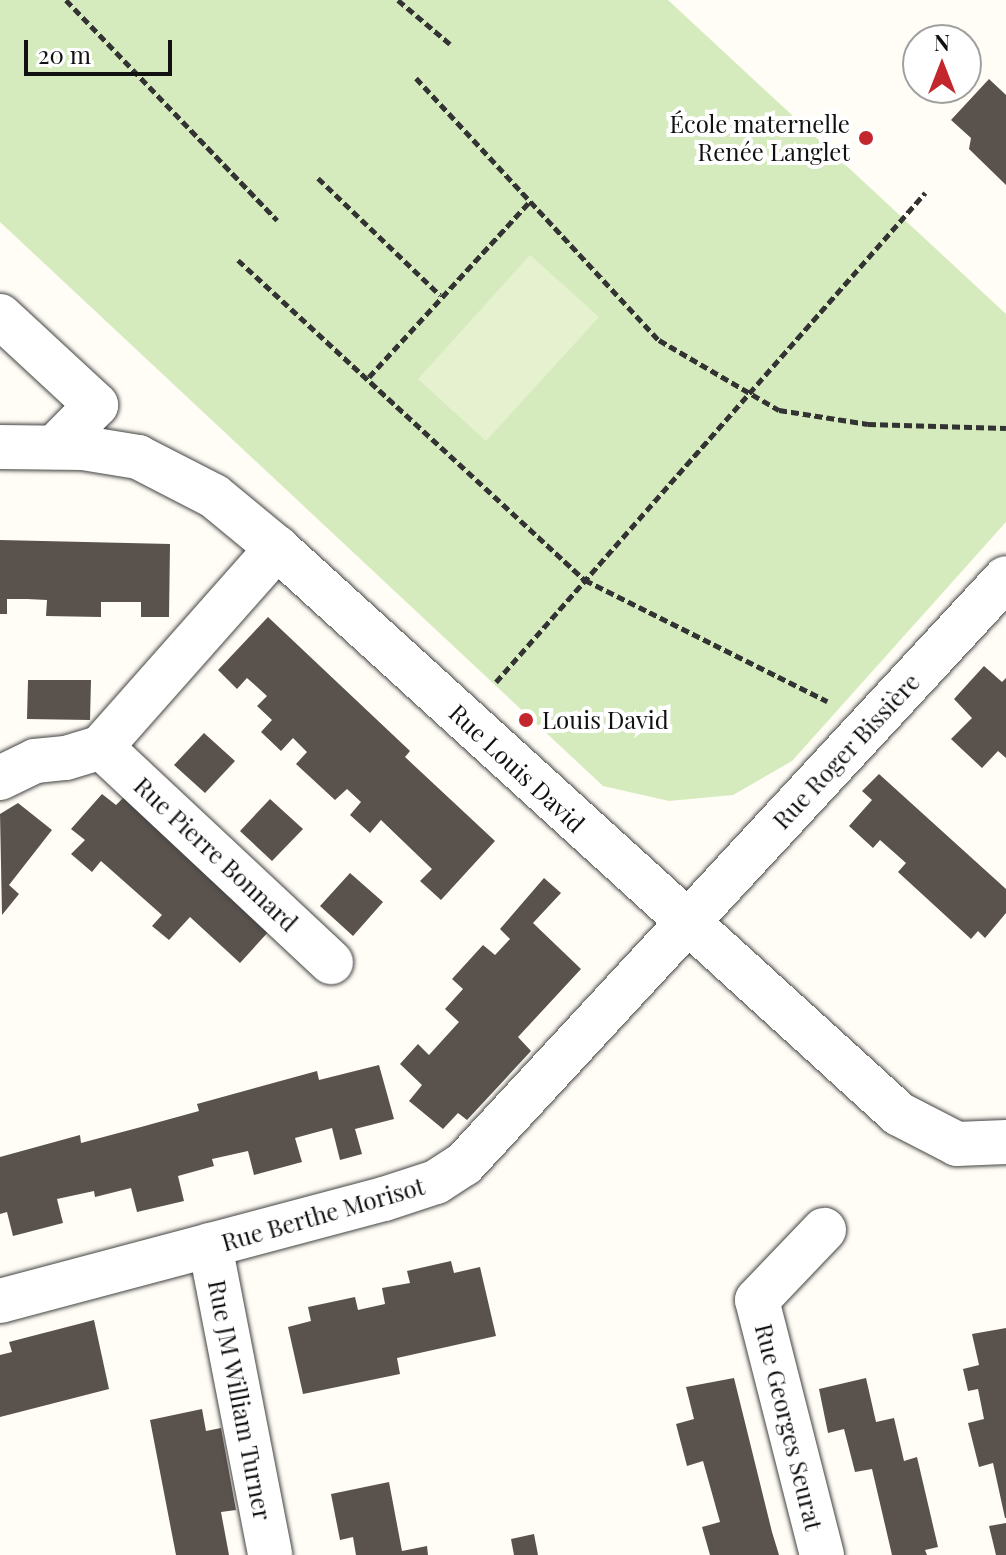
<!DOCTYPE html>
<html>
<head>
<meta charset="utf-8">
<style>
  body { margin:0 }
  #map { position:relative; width:1006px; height:1555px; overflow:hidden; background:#fffdf5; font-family:"Playfair Display",serif }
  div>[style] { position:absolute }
  .green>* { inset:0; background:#d5ebbd }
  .pitch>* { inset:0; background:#e6f2cf }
  .building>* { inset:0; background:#5a524d }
  .path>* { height:5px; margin-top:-2.5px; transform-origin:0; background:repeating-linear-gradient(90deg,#333 0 8px,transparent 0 12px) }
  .roads { filter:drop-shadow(0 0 2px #444) drop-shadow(0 0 2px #444) }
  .minor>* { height:44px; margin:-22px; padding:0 22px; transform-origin:22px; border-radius:22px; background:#fff }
  .dots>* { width:22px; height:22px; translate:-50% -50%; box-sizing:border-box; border:4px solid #fff; border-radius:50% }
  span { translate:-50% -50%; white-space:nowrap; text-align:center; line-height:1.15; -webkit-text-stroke:8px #fff; paint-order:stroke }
  .poi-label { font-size:24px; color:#111 }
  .right { translate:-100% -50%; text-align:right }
  .left { translate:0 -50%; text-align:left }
  .street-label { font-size:24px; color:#111 }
  .north { position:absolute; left:902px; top:24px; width:80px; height:80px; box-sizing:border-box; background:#fff; border:2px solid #a0a0a0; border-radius:50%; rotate:0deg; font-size:22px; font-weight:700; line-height:32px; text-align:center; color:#111 }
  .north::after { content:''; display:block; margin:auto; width:28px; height:36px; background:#c4262e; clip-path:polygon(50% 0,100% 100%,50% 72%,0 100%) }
  .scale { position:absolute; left:24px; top:40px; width:148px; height:36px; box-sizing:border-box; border:4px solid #111; border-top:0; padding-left:10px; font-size:24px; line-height:28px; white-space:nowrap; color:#111; -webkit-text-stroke:6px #fff; paint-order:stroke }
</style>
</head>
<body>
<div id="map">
  <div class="green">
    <i style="clip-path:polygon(0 0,668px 0,1006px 314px,1006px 522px,792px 761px,733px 795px,669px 801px,603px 786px,0 222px)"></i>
  </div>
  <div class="pitch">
    <i style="clip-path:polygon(530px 255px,599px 317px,486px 441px,418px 379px)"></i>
  </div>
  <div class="building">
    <i style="clip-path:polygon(989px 79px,1006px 95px,1006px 185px,969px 149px,971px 138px,951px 120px)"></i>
    <i style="clip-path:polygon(0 540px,170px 544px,169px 617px,141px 617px,141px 602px,101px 602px,101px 617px,46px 616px,47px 600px,27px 599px,7px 599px,7px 614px,0 614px)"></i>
    <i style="clip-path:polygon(268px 617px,410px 751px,405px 757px,495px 841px,441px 900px,420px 881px,432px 869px,381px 820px,370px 833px,350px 815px,361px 802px,347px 789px,335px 800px,296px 764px,307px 752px,293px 738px,281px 751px,261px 732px,272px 720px,257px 706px,267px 696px,247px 678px,237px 689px,218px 670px)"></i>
    <i style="clip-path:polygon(984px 666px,1002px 682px,1006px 678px,1006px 758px,998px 751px,982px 768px,951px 739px,972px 718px,954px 699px)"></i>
    <i style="clip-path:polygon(28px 680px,91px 680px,90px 720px,27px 719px)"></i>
    <i style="clip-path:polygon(204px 733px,235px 761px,205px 793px,174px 765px)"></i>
    <i style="clip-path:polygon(879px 774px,1006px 889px,1006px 913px,985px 938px,978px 931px,971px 939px,898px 872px,906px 863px,880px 840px,873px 848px,849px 826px,872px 800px,862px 791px)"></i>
    <i style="clip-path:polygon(102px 794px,116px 805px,125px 796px,270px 930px,240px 963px,190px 917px,169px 940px,152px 926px,162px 915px,101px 861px,92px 872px,71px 854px,85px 840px,71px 829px)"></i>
    <i style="clip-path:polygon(270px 799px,303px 829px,272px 861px,240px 831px)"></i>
    <i style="clip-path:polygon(18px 803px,52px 830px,9px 885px,19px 894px,2px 915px,0 814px)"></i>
    <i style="clip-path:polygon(350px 873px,383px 902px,353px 936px,320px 906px)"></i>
    <i style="clip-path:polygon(544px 878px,561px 893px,533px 923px,581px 969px,518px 1037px,531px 1051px,467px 1120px,458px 1113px,443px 1129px,409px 1101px,422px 1085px,400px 1064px,418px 1044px,429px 1055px,459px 1022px,445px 1009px,463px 989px,452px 979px,483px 945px,495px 955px,510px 939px,500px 929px)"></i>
    <i style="clip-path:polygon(379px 1065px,394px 1119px,355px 1129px,362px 1154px,340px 1160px,332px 1128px,295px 1138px,302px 1162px,254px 1175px,248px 1151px,212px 1159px,214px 1166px,178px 1176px,184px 1201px,137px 1212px,131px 1188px,95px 1197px,94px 1191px,57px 1199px,63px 1223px,13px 1236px,7px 1212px,0 1214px,0 1157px,80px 1135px,81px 1143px,141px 1127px,199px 1111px,197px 1104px,317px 1071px,319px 1080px)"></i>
    <i style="clip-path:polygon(451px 1261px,454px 1273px,480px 1267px,496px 1336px,397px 1358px,400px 1374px,303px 1394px,288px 1327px,311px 1321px,308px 1307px,355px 1297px,358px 1310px,385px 1304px,382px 1288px,410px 1283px,407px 1271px)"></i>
    <i style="clip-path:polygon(94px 1320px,109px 1389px,0 1417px,0 1355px,12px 1352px,9px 1342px)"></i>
    <i style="clip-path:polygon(1006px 1328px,1006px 1518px,1005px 1518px,993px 1463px,979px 1467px,968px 1423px,984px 1419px,978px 1389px,968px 1391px,963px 1369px,979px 1365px,972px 1334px)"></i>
    <i style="clip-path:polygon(734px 1378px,772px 1532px,779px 1555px,710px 1555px,702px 1527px,720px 1522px,703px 1461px,687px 1466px,676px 1424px,694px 1419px,686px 1387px)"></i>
    <i style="clip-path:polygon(866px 1378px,876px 1422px,894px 1418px,904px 1461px,917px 1457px,938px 1547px,925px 1550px,927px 1555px,892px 1555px,872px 1469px,855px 1472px,844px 1429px,828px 1433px,819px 1389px)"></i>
    <i style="clip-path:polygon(202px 1409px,206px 1431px,221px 1428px,236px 1510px,221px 1512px,229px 1555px,176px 1555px,150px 1420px)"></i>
    <i style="clip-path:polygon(389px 1482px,402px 1551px,427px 1546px,428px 1555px,356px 1555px,353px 1537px,340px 1540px,331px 1494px)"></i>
    <i style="clip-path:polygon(1006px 1523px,1006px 1555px,996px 1555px,989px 1526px)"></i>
    <i style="clip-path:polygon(534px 1534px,538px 1555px,514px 1555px,511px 1539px)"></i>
  </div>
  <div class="path">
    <i style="left:66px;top:0;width:305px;rotate:46.2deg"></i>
    <i style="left:398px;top:0;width:68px;rotate:40.2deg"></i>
    <i style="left:416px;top:78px;width:357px;rotate:47.2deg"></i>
    <i style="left:659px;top:340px;width:139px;rotate:30.3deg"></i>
    <i style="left:779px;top:410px;width:90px;rotate:8.9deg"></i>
    <i style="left:868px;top:424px;width:138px;rotate:1.7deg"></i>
    <i style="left:318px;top:178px;width:169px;rotate:43.8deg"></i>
    <i style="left:238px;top:260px;width:472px;rotate:42.7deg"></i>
    <i style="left:585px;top:580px;width:271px;rotate:26.6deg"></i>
    <i style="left:369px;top:377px;width:239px;rotate:-47.5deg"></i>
    <i style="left:496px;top:682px;width:651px;rotate:-48.74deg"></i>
  </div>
  <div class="roads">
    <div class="minor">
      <i style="left:0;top:316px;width:131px;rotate:42.8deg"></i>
      <i style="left:96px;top:405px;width:59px;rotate:134.3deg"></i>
      <i style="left:0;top:447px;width:83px;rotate:0.7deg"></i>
      <i style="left:83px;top:448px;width:56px;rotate:9.3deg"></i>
      <i style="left:138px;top:457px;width:85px;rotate:27.2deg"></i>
      <i style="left:214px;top:496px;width:82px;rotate:39.5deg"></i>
      <i style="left:277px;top:548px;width:841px;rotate:42.3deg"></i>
      <i style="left:899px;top:1114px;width:65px;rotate:27.3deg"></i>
      <i style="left:957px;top:1144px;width:49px;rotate:-2.3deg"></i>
      <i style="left:101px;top:747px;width:315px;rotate:43.1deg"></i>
      <i style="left:0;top:778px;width:39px;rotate:-26deg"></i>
      <i style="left:35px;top:761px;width:31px;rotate:-6deg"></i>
      <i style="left:66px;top:758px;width:37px;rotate:-17deg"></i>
      <i style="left:101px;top:747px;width:266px;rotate:-48.5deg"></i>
      <i style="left:210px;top:1245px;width:316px;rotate:79deg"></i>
      <i style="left:0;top:1301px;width:397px;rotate:-14.9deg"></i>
      <i style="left:384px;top:1199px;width:55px;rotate:-18.1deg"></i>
      <i style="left:436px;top:1182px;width:33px;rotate:-33deg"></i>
      <i style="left:464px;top:1164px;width:798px;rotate:-47.23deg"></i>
      <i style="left:822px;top:1555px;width:263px;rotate:-104.3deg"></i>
      <i style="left:757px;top:1300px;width:97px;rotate:-46.3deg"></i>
    </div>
  </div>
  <div class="dots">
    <i style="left:866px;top:138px;background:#c4262e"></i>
    <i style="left:526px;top:720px;background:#c4262e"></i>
  </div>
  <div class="poi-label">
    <span class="right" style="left:850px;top:138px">École maternelle<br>Renée Langlet</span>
    <span class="left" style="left:542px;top:720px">Louis David</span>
  </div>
  <div class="street-label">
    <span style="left:846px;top:751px;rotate:-47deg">Rue Roger Bissière</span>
    <span style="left:517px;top:768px;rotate:43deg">Rue Louis David</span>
    <span style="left:216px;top:854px;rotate:43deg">Rue Pierre Bonnard</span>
    <span style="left:323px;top:1214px;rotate:-16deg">Rue Berthe Morisot</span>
    <span style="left:240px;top:1400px;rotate:79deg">Rue JM William Turner</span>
    <span style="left:789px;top:1427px;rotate:76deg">Rue Georges Seurat</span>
  </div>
  <div class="north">N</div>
  <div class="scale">20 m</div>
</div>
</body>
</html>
